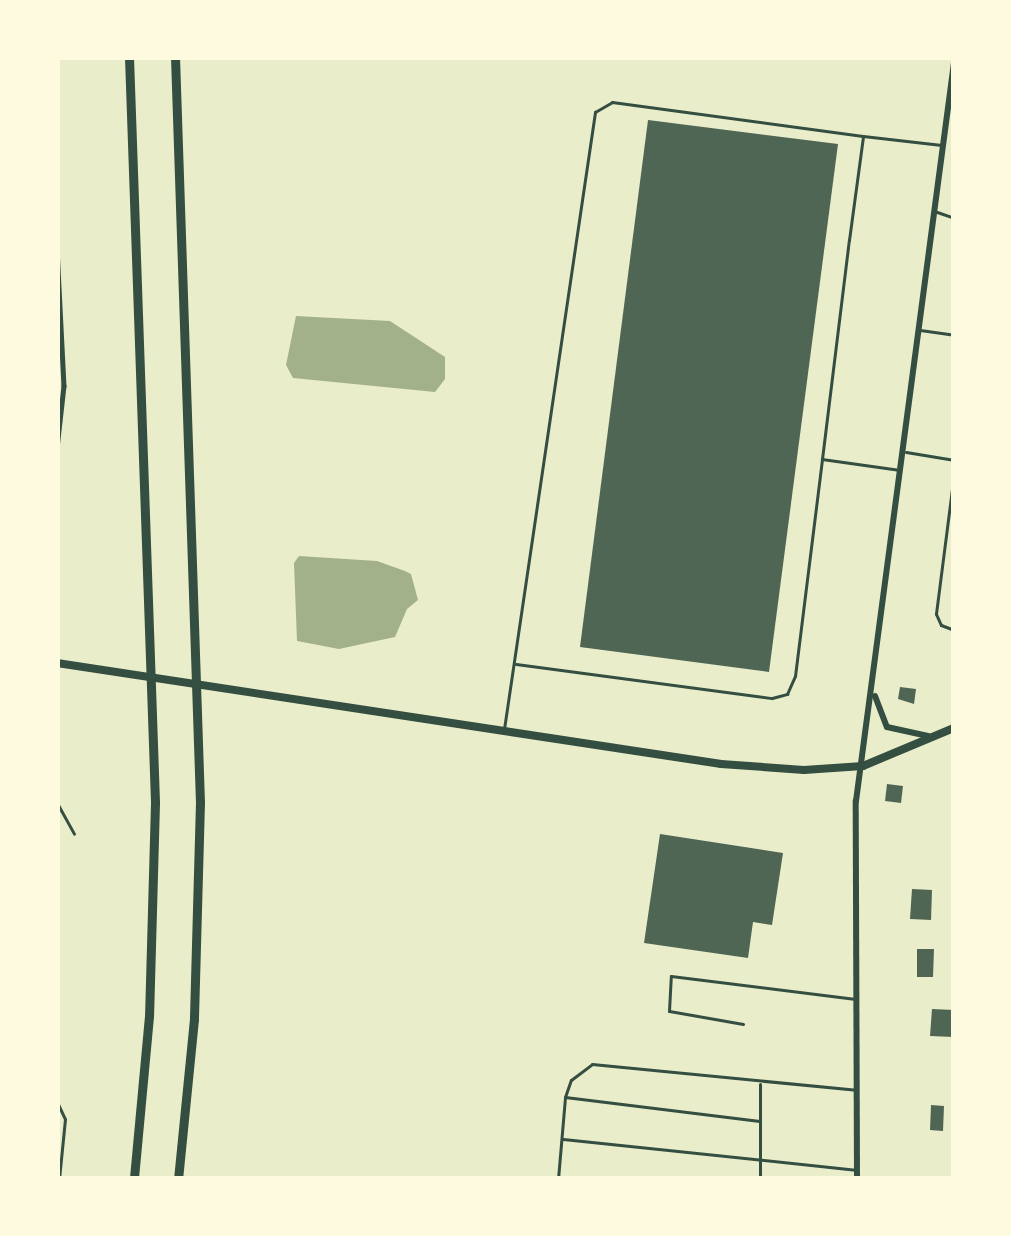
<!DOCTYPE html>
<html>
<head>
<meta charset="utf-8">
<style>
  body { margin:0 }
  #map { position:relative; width:1011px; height:1236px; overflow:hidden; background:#e9edc9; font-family:"Alegreya Sans",sans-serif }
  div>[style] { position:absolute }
  .water>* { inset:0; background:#a3b18a }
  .building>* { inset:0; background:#4f6655 }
  .service>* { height:3px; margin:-1.5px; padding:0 1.5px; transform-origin:1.5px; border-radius:1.5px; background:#344e41 }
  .minor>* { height:4.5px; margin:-2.25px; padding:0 2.25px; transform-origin:2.25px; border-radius:2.25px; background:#344e41 }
  .tertiary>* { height:6px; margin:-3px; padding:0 3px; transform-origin:3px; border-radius:3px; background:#344e41 }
  .secondary>* { height:8px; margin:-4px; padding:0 4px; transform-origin:4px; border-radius:4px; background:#344e41 }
  .motorway>* { height:9px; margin:-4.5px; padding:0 4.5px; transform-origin:4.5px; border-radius:4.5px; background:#344e41 }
  span { translate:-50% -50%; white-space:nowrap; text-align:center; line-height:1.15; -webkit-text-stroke:10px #fefae0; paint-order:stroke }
  .frame { position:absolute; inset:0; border:60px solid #fefae0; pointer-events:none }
</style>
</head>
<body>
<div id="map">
  <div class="water">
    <i style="clip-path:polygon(296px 316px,390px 321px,445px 357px,445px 379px,435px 392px,293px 378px,286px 365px)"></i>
    <i style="clip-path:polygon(299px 556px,377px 561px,405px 571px,411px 574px,418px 600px,407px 609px,395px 637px,339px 649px,297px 641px,294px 563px)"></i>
  </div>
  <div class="building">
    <i style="clip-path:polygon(648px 120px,838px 144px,769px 672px,580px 647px)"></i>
    <i style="clip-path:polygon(900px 687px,916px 689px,914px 704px,898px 699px)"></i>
    <i style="clip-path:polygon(887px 784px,903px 786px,901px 803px,885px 801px)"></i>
    <i style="clip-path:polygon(660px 834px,783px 853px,772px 925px,753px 922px,748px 958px,644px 943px)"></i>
    <i style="clip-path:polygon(912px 889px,932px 890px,931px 920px,910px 919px)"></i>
    <i style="clip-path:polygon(917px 949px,934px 949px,933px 977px,917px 977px)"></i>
    <i style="clip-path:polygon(932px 1009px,954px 1010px,954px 1037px,930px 1036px)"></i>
    <i style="clip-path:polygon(931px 1105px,944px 1106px,943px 1131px,930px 1130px)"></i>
  </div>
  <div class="service">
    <i style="left:937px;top:212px;width:18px;rotate:19deg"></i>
    <i style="left:920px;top:330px;width:34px;rotate:8deg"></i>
    <i style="left:906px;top:452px;width:49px;rotate:9.5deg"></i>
    <i style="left:900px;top:470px;width:79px;rotate:-172deg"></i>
    <i style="left:822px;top:459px;width:221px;rotate:-83deg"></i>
    <i style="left:849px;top:240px;width:105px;rotate:-82.3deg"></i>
    <i style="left:863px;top:136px;width:79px;rotate:6.6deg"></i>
    <i style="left:954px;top:473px;width:142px;rotate:97.3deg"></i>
    <i style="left:936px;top:614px;width:12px;rotate:66deg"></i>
    <i style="left:941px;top:625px;width:14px;rotate:21deg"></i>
    <i style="left:516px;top:664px;width:258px;rotate:7.6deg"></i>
    <i style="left:772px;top:698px;width:16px;rotate:-15deg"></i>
    <i style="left:787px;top:694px;width:20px;rotate:-66deg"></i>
    <i style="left:795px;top:676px;width:219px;rotate:-82.9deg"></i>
    <i style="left:504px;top:729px;width:624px;rotate:-81.61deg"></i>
    <i style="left:595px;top:112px;width:20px;rotate:-30deg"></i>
    <i style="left:612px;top:102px;width:253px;rotate:7.7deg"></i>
    <i style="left:57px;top:803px;width:35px;rotate:61deg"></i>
    <i style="left:743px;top:1024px;width:75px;rotate:-170deg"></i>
    <i style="left:669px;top:1011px;width:35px;rotate:-87deg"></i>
    <i style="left:671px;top:976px;width:186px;rotate:7.1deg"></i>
    <i style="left:760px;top:1084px;width:95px;rotate:90deg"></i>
    <i style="left:565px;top:1097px;width:196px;rotate:7deg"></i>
    <i style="left:57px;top:1102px;width:19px;rotate:65deg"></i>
    <i style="left:65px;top:1119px;width:60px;rotate:95.7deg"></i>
    <i style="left:563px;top:1139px;width:296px;rotate:6deg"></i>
    <i style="left:558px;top:1179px;width:82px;rotate:-85.1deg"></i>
    <i style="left:565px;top:1097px;width:18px;rotate:-71deg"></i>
    <i style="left:571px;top:1080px;width:26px;rotate:-37deg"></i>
    <i style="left:592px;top:1064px;width:265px;rotate:5.6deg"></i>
  </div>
  <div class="minor">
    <i style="left:57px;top:248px;width:138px;rotate:87.1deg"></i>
    <i style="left:64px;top:386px;width:62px;rotate:96.4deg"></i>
  </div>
  <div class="tertiary">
    <i style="left:875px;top:696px;width:33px;rotate:69deg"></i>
    <i style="left:887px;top:727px;width:42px;rotate:12.4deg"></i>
    <i style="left:857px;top:1179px;width:378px;rotate:-90.2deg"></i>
    <i style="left:856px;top:801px;width:744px;rotate:-82.44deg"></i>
  </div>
  <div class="secondary">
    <i style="left:57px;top:663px;width:672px;rotate:8.65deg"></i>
    <i style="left:721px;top:764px;width:83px;rotate:4.1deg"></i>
    <i style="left:804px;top:770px;width:59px;rotate:-3.9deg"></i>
    <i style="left:863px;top:766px;width:99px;rotate:-22.7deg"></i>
  </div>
  <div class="motorway">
    <i style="left:129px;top:57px;width:746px;rotate:88deg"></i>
    <i style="left:155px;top:803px;width:213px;rotate:91.6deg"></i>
    <i style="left:149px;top:1016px;width:164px;rotate:95.3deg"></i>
    <i style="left:175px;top:57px;width:745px;rotate:88.08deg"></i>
    <i style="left:200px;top:802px;width:217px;rotate:91.6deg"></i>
    <i style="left:194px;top:1019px;width:161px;rotate:95.7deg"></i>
  </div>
  <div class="frame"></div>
</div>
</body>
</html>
